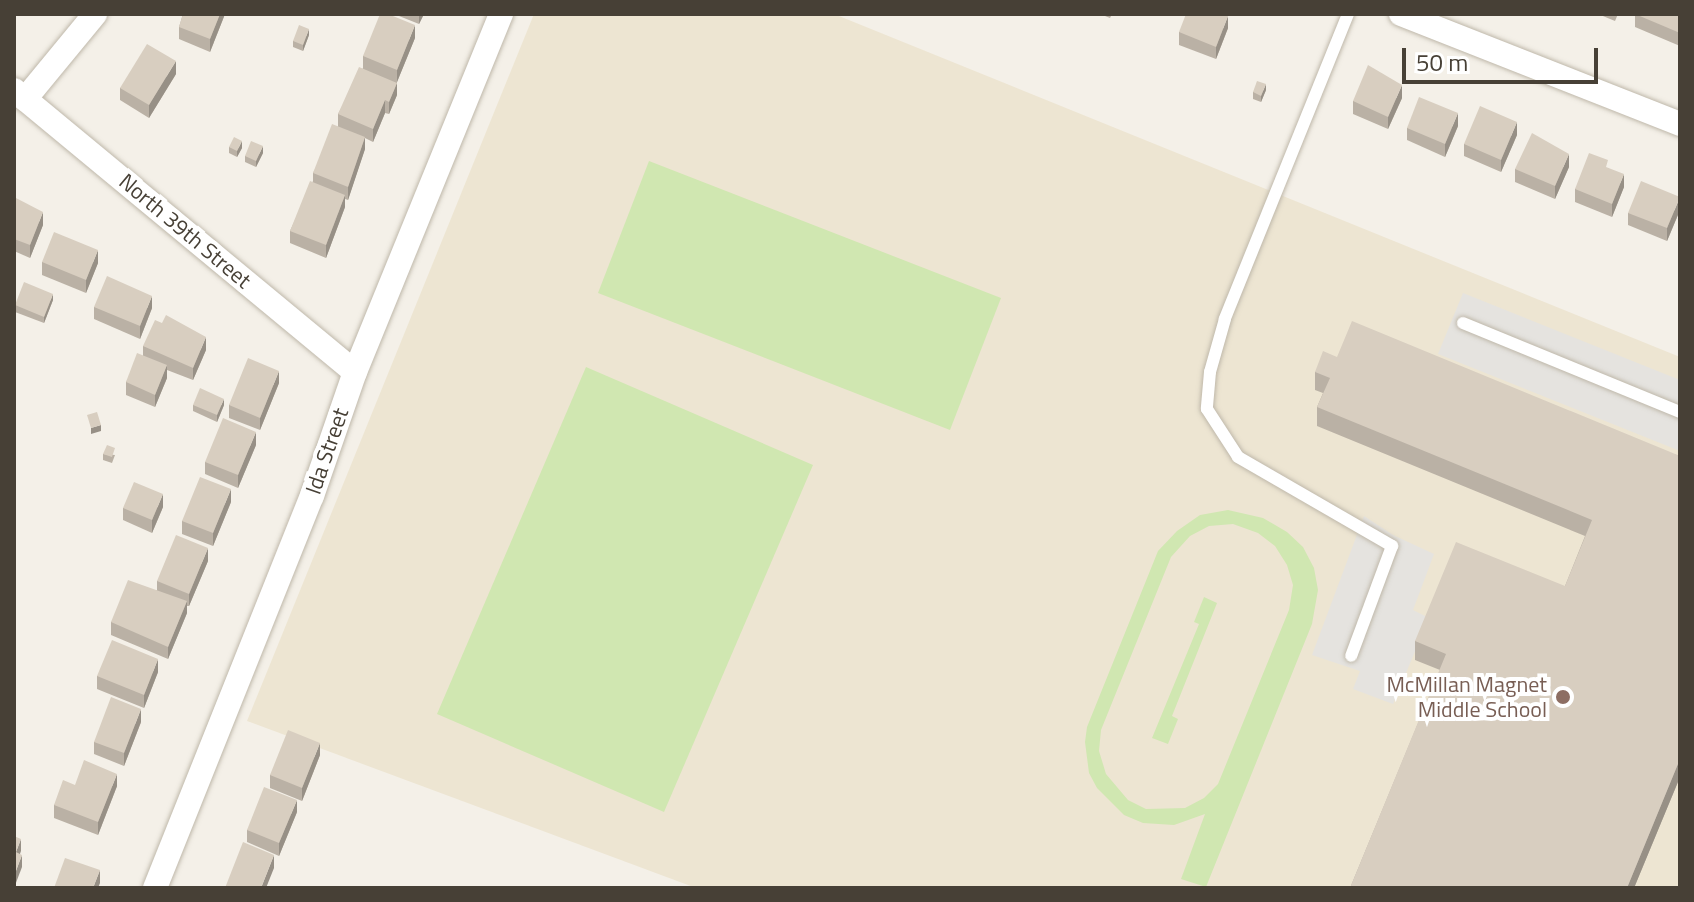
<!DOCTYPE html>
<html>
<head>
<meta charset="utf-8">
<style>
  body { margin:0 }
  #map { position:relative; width:1694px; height:902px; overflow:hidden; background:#f4f0e8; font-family:"Titillium Web",sans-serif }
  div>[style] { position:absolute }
  .education>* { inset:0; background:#ede5d2 }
  .green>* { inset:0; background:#d0e7b1 }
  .parking>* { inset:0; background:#e5e3df }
  .roads { filter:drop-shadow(0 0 2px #bfb8aa) drop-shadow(0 0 2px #bfb8aa) }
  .lane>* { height:12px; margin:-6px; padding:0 6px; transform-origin:6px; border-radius:6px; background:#fff }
  .street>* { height:24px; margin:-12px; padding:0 12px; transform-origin:12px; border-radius:12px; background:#fff }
  .wall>* { inset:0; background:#bab1a5 }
  .shaded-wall>* { inset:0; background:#979086 }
  .building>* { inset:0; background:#d8cec0 }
  .dots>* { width:22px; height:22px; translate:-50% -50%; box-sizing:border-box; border:4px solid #fff; border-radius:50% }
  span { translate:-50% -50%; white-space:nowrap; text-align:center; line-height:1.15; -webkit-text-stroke:8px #fff; paint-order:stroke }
  .street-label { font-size:22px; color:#474036 }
  .education-label { font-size:22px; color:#785e54 }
  .right { translate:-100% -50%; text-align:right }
  .frame { position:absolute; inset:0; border:16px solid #474036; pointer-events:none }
  .scale { position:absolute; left:1402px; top:48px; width:196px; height:36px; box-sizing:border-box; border:4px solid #474036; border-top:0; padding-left:10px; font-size:24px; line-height:28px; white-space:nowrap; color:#474036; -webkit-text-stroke:6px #fff; paint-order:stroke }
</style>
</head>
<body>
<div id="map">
  <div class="education">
    <i style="clip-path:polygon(534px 14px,834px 14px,1680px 357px,1680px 888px,696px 888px,247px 721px)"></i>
  </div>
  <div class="green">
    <i style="clip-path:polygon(649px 161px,1001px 298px,950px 430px,598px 293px)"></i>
    <i style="clip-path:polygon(586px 367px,813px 465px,664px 812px,437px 714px)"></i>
    <i style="clip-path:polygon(evenodd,1228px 510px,1263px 518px,1287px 532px,1303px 547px,1314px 568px,1318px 590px,1312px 624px,1206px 887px,1181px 879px,1205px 814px,1174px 825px,1143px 823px,1124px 815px,1097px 788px,1089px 773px,1085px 742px,1087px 727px,1158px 551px,1177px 531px,1200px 515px,1228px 510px,1233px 524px,1258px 533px,1275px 546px,1287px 565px,1293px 585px,1289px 610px,1218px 784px,1204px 798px,1185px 808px,1146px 809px,1128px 800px,1106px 774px,1099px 751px,1101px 730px,1171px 557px,1190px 536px,1209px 526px,1233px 524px)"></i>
    <i style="clip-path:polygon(1204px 597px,1217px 603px,1172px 716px,1178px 719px,1168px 744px,1152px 738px,1199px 624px,1194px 622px)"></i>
  </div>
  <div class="parking">
    <i style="clip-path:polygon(1463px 293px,1680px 380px,1680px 451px,1438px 354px)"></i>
    <i style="clip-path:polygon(1364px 516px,1393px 535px,1434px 554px,1413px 610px,1429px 618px,1393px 704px,1353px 689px,1360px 671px,1312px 655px)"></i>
  </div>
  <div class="roads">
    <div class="lane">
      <i style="left:1348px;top:14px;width:329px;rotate:112deg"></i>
      <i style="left:1225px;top:319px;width:55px;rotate:105.8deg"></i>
      <i style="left:1210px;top:372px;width:37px;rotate:95deg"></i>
      <i style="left:1207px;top:409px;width:57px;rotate:57.1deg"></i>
      <i style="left:1238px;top:457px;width:178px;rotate:30deg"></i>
      <i style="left:1392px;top:546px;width:117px;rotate:110.4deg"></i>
      <i style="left:1463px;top:323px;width:235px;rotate:22.3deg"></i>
    </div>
    <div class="street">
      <i style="left:1401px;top:14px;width:300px;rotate:21.5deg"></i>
      <i style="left:14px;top:90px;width:442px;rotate:39.6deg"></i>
      <i style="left:25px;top:99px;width:110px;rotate:-50.5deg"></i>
      <i style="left:155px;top:888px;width:422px;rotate:-68.2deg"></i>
      <i style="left:312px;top:496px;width:131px;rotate:-70.9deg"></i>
      <i style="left:355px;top:372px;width:387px;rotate:-67.8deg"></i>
    </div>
  </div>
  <div class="wall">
    <i style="clip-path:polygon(183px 14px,225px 14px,210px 52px,179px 39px,179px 27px)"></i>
    <i style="clip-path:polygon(394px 14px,424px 14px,419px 24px)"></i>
    <i style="clip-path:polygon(1100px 14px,1112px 14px,1110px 18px)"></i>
    <i style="clip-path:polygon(1598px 14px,1618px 14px,1615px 21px)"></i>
    <i style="clip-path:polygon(1635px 14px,1680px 14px,1680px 46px,1635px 27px)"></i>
    <i style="clip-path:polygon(1228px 28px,1216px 59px,1179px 45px,1179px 32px)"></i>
    <i style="clip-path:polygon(309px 35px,303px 51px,293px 47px,293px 41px)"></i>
    <i style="clip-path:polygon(415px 38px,397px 82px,397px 95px,389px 114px,385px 113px,373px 142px,365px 138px,365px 149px,348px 200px,345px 199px,345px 207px,326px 258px,290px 243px,290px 231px,313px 181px,313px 173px,338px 126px,338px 114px,363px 68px,363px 56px)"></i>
    <i style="clip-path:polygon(176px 74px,149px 118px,120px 100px,120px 88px)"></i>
    <i style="clip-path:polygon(1266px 90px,1261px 102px,1253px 99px,1253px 92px)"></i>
    <i style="clip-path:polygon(1402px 98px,1388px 129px,1353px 114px,1353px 101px)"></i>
    <i style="clip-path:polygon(1458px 126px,1445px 157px,1407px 140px,1407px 128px)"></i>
    <i style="clip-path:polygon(1517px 135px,1501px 172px,1464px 156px,1464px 144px)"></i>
    <i style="clip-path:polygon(229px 147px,242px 148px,237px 157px,229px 153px)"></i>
    <i style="clip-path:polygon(263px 153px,256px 167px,245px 162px,245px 156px)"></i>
    <i style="clip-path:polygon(1569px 167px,1555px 199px,1515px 182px,1515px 169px)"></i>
    <i style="clip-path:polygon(1608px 168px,1624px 187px,1612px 217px,1575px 202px,1575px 189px)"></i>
    <i style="clip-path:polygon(14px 197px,43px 225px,30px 258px,14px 251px)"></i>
    <i style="clip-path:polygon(1680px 210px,1667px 241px,1628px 225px,1628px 213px)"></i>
    <i style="clip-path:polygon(42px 262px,98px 263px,86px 293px,42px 275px)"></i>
    <i style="clip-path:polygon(53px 300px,44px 323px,15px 312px,15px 305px)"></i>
    <i style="clip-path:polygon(94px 307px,152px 308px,140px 339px,94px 319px)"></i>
    <i style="clip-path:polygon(143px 346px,206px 350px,193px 380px,167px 370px,167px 378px,155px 407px,126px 395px,126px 382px,143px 356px)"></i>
    <i style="clip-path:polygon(1337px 357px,1680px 456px,1680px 777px,1634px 888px,1350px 888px,1440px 670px,1415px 660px,1415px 641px,1565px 586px,1585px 536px,1317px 426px,1317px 407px,1323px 393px,1315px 390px,1315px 372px)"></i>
    <i style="clip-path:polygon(279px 383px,260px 430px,229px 418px,229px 405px)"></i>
    <i style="clip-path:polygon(193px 405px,224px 405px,217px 422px,193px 411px)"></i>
    <i style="clip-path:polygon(256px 445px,238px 488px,205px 474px,205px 462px)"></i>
    <i style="clip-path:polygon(103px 454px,115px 455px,112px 463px,103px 460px)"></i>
    <i style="clip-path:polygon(231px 502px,213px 546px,182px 534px,182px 521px)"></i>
    <i style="clip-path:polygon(163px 507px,152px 533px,123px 520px,123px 508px)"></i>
    <i style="clip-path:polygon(208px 561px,189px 606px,187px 606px,187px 613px,168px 659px,111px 635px,111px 622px,157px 590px,157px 581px)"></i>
    <i style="clip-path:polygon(158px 672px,144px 708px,97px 689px,97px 676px)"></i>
    <i style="clip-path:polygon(141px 722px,124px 766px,94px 754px,94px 742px)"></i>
    <i style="clip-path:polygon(320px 755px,302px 801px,270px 788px,270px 775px)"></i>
    <i style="clip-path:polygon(75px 785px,117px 786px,98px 835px,54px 818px,54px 805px)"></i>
    <i style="clip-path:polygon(297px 812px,279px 856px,247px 842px,247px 830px)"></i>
  </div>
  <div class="shaded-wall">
    <i style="clip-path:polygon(220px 14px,225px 14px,210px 52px,210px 39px)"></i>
    <i style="clip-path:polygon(419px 14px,424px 14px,419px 24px)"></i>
    <i style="clip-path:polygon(1228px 16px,1228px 28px,1216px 59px,1216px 47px)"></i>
    <i style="clip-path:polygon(415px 25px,415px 38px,397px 82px,397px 70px)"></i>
    <i style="clip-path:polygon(309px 29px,309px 35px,303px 51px,303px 45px)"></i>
    <i style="clip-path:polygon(176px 61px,176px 74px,149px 118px,149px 105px)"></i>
    <i style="clip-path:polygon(397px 83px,397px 95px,389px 114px,389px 102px)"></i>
    <i style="clip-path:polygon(1266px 84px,1266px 90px,1261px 102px,1261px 96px)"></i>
    <i style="clip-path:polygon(1402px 85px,1402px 98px,1388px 129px,1388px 117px)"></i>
    <i style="clip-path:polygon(385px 100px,385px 113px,373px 142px,373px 129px)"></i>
    <i style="clip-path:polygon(1458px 113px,1458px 126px,1445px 157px,1445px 144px)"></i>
    <i style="clip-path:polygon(1517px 122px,1517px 135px,1501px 172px,1501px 160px)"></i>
    <i style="clip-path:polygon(365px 137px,365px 149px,348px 200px,348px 187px)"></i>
    <i style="clip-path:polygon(242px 141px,242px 148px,237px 157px,237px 151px)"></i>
    <i style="clip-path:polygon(263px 146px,263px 153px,256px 167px,256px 161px)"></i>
    <i style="clip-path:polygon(1569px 154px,1569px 167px,1555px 199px,1555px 186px)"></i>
    <i style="clip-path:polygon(1624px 174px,1624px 187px,1612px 217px,1612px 204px)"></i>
    <i style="clip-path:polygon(345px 195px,345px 207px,326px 258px,326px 245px)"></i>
    <i style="clip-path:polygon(1680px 197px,1680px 210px,1667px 241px,1667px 228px)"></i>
    <i style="clip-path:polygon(43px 212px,43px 225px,30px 258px,30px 245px)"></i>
    <i style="clip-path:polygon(98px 250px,98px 263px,86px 293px,86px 280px)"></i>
    <i style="clip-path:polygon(53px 294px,53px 300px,44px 323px,44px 317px)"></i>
    <i style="clip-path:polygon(152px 296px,152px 308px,140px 339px,140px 326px)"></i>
    <i style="clip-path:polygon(206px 337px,206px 350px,193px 380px,193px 368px)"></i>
    <i style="clip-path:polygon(167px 365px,167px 378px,155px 407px,155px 395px)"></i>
    <i style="clip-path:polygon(279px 371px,279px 383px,260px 430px,260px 418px)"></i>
    <i style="clip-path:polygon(224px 399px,224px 405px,217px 422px,217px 415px)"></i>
    <i style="clip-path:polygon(101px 425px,101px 431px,91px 434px,91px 428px)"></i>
    <i style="clip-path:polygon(256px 432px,256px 445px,238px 488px,238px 475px)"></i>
    <i style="clip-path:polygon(231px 489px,231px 502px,213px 546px,213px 533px)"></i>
    <i style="clip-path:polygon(163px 494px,163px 507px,152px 533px,152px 520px)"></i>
    <i style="clip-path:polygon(208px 548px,208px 561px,189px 606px,189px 594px)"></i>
    <i style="clip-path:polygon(187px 601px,187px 613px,168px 659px,168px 647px)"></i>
    <i style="clip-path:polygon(158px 659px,158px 672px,144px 708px,144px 695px)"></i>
    <i style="clip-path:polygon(141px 709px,141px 722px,124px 766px,124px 753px)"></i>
    <i style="clip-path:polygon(320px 743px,320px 755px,302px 801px,302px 788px)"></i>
    <i style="clip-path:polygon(1680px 759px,1680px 777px,1634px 888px,1627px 888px)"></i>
    <i style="clip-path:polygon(117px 774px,117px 786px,98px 835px,98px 822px)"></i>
    <i style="clip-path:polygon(297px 800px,297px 812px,279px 856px,279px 843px)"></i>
    <i style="clip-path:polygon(21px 839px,21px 851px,16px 865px,16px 852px)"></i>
    <i style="clip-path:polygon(22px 855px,22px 867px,14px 888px,14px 876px)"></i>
    <i style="clip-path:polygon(274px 855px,274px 868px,266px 888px,261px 888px)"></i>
    <i style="clip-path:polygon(100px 870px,100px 883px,98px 888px,93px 888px)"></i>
  </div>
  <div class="building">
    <i style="clip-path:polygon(183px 14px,220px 14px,210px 39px,179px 27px)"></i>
    <i style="clip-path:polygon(380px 14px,388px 14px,415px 25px,397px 70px,363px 56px)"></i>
    <i style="clip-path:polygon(1186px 14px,1224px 14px,1228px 16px,1216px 47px,1179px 32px)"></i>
    <i style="clip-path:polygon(1635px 14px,1680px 14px,1680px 33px)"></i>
    <i style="clip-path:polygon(299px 25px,309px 29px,303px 45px,293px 41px)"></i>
    <i style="clip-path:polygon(147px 44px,176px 61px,149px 105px,120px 88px)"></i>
    <i style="clip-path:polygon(1368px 65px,1402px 85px,1388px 117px,1353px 101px)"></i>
    <i style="clip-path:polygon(359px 67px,397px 83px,389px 102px,385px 100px,373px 129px,338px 114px)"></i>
    <i style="clip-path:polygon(1257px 81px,1266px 84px,1261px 96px,1253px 92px)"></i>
    <i style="clip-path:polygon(1419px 97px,1458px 113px,1445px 144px,1407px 128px)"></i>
    <i style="clip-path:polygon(1480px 106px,1517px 122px,1501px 160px,1464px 144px)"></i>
    <i style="clip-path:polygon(332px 124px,365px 137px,348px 187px,313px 173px)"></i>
    <i style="clip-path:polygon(1532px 133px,1569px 154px,1555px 186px,1515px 169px)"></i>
    <i style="clip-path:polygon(234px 137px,242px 141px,237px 151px,229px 147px)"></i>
    <i style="clip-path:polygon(251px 141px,263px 146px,256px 161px,245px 156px)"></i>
    <i style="clip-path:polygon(1589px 153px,1608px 160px,1606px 167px,1624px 174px,1612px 204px,1575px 189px)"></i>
    <i style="clip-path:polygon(310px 181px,345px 195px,326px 245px,290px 231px)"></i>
    <i style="clip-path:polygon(1641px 181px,1680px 197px,1667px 228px,1628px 213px)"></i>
    <i style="clip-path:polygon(14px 197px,43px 212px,30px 245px,14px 239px)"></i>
    <i style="clip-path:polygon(54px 232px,98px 250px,86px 280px,42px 262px)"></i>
    <i style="clip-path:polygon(107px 276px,152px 296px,140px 326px,94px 307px)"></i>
    <i style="clip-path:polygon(24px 282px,53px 294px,44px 317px,15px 305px)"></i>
    <i style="clip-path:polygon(166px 315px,206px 337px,193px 368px,143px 346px,155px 320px,162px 323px)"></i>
    <i style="clip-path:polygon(1352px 321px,1680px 456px,1680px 759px,1627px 888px,1350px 888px,1446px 654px,1415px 641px,1456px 542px,1565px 586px,1592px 520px,1317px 407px,1330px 378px,1315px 372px,1323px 351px,1337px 357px)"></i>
    <i style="clip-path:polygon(137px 353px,167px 365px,155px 395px,126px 382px)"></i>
    <i style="clip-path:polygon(248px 358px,279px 371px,260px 418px,229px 405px)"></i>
    <i style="clip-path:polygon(200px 388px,224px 399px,217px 415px,193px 405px)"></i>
    <i style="clip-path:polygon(97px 412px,101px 425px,91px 428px,87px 415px)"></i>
    <i style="clip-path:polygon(223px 418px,256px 432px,238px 475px,205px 462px)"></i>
    <i style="clip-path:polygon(107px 445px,115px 448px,112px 457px,103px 454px)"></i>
    <i style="clip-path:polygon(200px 477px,231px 489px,213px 533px,182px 521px)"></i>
    <i style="clip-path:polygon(134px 482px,163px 494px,152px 520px,123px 508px)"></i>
    <i style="clip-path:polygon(176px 535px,208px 548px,189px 594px,157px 581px)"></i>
    <i style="clip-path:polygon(128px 580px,187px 601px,168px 647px,111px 622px)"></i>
    <i style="clip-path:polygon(112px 640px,158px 659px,144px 695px,97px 676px)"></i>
    <i style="clip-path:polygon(111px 697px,141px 709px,124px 753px,94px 742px)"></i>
    <i style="clip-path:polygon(288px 730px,320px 743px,302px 788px,270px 775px)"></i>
    <i style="clip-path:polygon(84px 760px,117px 774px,98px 822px,54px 805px,63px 780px,75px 785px)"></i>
    <i style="clip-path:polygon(264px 787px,297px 800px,279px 843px,247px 830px)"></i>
    <i style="clip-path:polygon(14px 836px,21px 839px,16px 852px,22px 855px,14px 876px)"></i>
    <i style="clip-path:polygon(243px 842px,274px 855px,261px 888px,225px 888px)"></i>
    <i style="clip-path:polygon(65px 858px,100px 870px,93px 888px,54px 888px)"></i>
  </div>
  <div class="dots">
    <i style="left:1563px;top:697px;background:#8d6e63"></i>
  </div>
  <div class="street-label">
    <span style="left:185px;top:231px;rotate:40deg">North 39th Street</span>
    <span style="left:327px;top:451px;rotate:-71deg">Ida Street</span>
  </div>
  <div class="education-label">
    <span class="right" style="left:1547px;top:697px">McMillan Magnet<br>Middle School</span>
  </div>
  <div class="frame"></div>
  <div class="scale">50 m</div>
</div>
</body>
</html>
